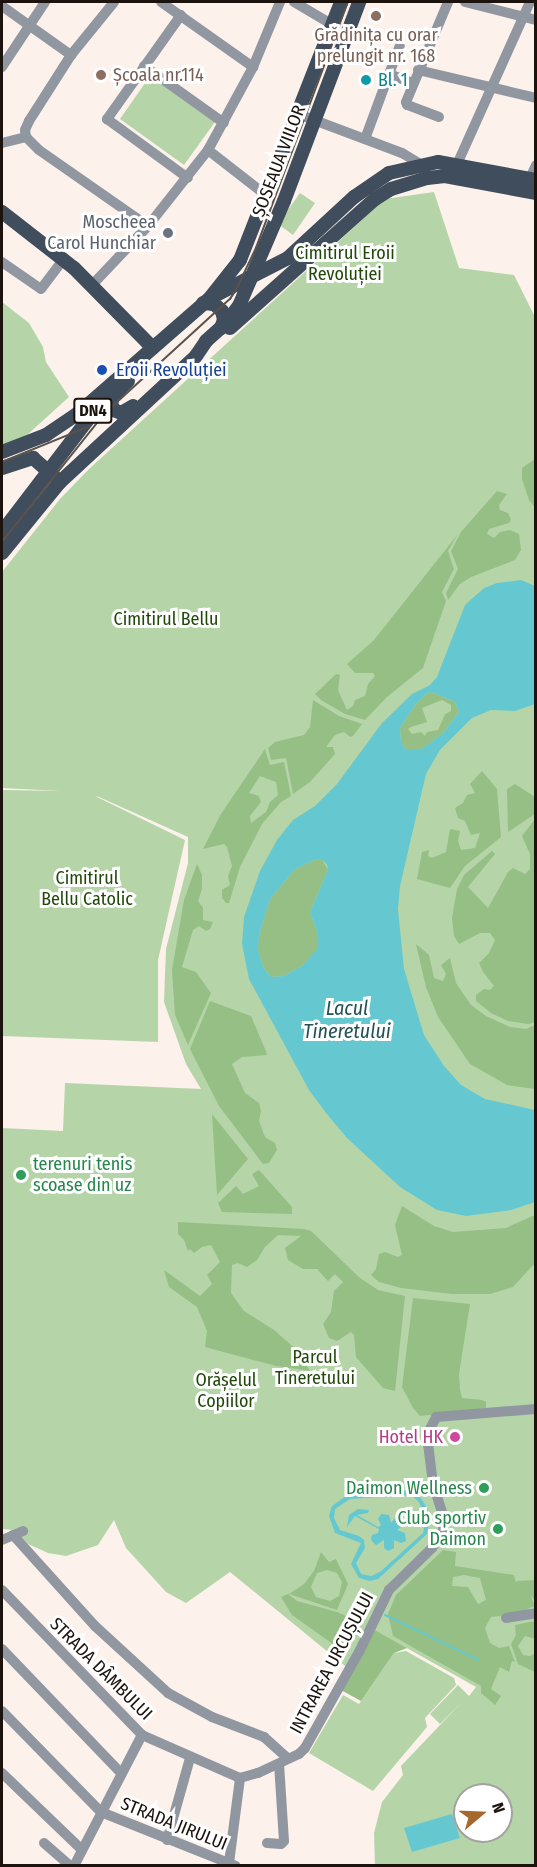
<!DOCTYPE html>
<html>
<head>
<meta charset="utf-8">
<style>
  body { margin:0 }
  #map { position:relative; width:537px; height:1867px; overflow:hidden; background:#fcf1eb; font-family:"Fira Sans Condensed",sans-serif }
  div>[style] { position:absolute }
  .green>* { inset:0; background:#b5d5a8 }
  .forest>* { inset:0; background:#95bf84 }
  .water>* { inset:0; background:#65c8d1 }
  .stream>* { height:2px; margin:-1px; padding:0 1px; transform-origin:1px; border-radius:1px; background:#65c8d1 }
  .minor>* { height:10px; margin:-5px; padding:0 5px; transform-origin:5px; border-radius:5px; background:#9097a0 }
  .major>* { height:14px; margin:-7px; padding:0 7px; transform-origin:7px; border-radius:7px; background:#404d5c }
  .tram>* { height:1.5px; margin:-0.75px; padding:0 0.75px; transform-origin:0.75px; border-radius:0.75px; background:#5b524c }
  .dots>* { width:16px; height:16px; translate:-50% -50%; box-sizing:border-box; border:3px solid #fff; border-radius:50% }
  span { translate:-50% -50%; white-space:nowrap; text-align:center; line-height:1.15; -webkit-text-stroke:6px #fff; paint-order:stroke }
  .shield-label span { padding:2px 4px; background:#fff; border:2px solid; border-radius:4px; -webkit-text-stroke-width:0 }
  .shield-label { font-size:16px; color:#1c130e; font-weight:700 }
  .education-label { font-size:18px; color:#785e54 }
  .left { translate:0 -50%; text-align:left }
  .culture-label { font-size:18px; color:#0d838f }
  .street-label { font-size:18px; color:#1c130e }
  .worship-label { font-size:18px; color:#5b616d }
  .right { translate:-100% -50%; text-align:right }
  .park-label { font-size:18px; color:#21480b }
  .transit-label { font-size:18px; color:#164399 }
  .leisure-label { font-size:18px; color:#27864d }
  .hotel-label { font-size:18px; color:#b23c85 }
  .water-label { font-size:20px; color:#235054; font-style:italic }
  .frame { position:absolute; inset:0; border:3px solid #1c130e; pointer-events:none }
  .north { position:absolute; left:453px; top:1783px; width:60px; height:60px; box-sizing:border-box; background:#fff; border:2px solid #a4a19f; border-radius:50%; rotate:71deg; font-size:16px; font-weight:700; line-height:24px; text-align:center; color:#1c130e }
  .north::after { content:''; display:block; margin:auto; width:21px; height:27px; background:#a6682d; clip-path:polygon(50% 0,100% 100%,50% 72%,0 100%) }
</style>
</head>
<body>
<div id="map">
  <div class="green">
    <i style="clip-path:polygon(150px 76px,215px 122px,184px 165px,120px 119px)"></i>
    <i style="clip-path:polygon(evenodd,434px 192px,459px 268px,514px 275px,535px 317px,535px 1865px,375px 1865px,374px 1833px,382px 1802px,403px 1775px,401px 1766px,461px 1703px,440px 1724px,430px 1714px,458px 1685px,469px 1696px,476px 1687px,373px 1629px,350px 1670px,230px 1572px,186px 1603px,166px 1592px,126px 1548px,114px 1520px,98px 1545px,66px 1556px,48px 1553px,28px 1544px,14px 1530px,2px 1529px,2px 1128px,63px 1131px,65px 1083px,201px 1089px,186px 1064px,164px 1002px,166px 949px,188px 863px,188px 837px,99px 797px,95px 796px,185px 840px,158px 960px,158px 1042px,2px 1036px,2px 790px,61px 791px,2px 788px,2px 572px,60px 499px,89px 469px,385px 199px,434px 192px,465px 1795px,501px 1795px,501px 1831px,465px 1831px,465px 1795px)"></i>
    <i style="clip-path:polygon(300px 193px,315px 203px,293px 235px,278px 224px)"></i>
    <i style="clip-path:polygon(2px 302px,29px 323px,43px 347px,46px 362px,69px 397px,27px 435px,2px 445px)"></i>
    <i style="clip-path:polygon(406px 1651px,454px 1678px,456px 1685px,425px 1718px,427px 1727px,373px 1791px,309px 1753px,343px 1695px,359px 1704px,394px 1653px)"></i>
  </div>
  <div class="forest">
    <i style="clip-path:polygon(535px 459px,535px 508px,529px 500px,522px 479px,522px 468px)"></i>
    <i style="clip-path:polygon(497px 491px,507px 494px,499px 505px,500px 510px,508px 513px,511px 520px,509px 523px,489px 529px,487px 534px,494px 538px,500px 532px,510px 530px,519px 534px,521px 550px,515px 560px,471px 577px,460px 584px,448px 600px,446px 593px,458px 569px,451px 551px,461px 532px)"></i>
    <i style="clip-path:polygon(458px 534px,448px 551px,454px 569px,442px 592px,446px 601px,423px 668px,387px 697px,365px 720px,345px 714px,321px 700px,315px 694px,336px 674px,340px 675px,338px 690px,347px 710px,353px 706px,355px 700px,365px 696px,368px 684px,375px 676px,373px 673px,355px 673px,347px 664px,374px 640px)"></i>
    <i style="clip-path:polygon(evenodd,432px 692px,455px 702px,459px 712px,444px 732px,430px 743px,421px 749px,406px 749px,401px 743px,400px 728px,415px 705px,427px 693px,432px 692px,442px 700px,451px 705px,451px 711px,445px 714px,438px 730px,427px 732px,425px 736px,421px 732px,412px 734px,408px 729px,411px 727px,427px 722px,422px 708px,442px 700px)"></i>
    <i style="clip-path:polygon(313px 700px,339px 716px,362px 724px,353px 736px,350px 737px,344px 732px,335px 735px,326px 747px,333px 747px,335px 754px,310px 782px,293px 794px,286px 758px,271px 760px,268px 748px,275px 742px,304px 735px,310px 727px)"></i>
    <i style="clip-path:polygon(evenodd,265px 749px,270px 765px,284px 762px,291px 796px,281px 802px,262px 824px,240px 867px,229px 903px,226px 903px,222px 898px,222px 890px,230px 885px,228px 876px,232px 866px,227px 847px,224px 844px,203px 849px,221px 814px,265px 749px,260px 776px,276px 782px,278px 795px,270px 802px,266px 812px,251px 823px,250px 816px,261px 802px,259px 796px,249px 793px,260px 776px)"></i>
    <i style="clip-path:polygon(482px 771px,497px 789px,501px 837px,465px 866px,450px 888px,417px 879px,422px 852px,429px 850px,428px 856px,432px 858px,446px 852px,450px 829px,460px 831px,458px 841px,461px 850px,475px 848px,480px 833px,471px 835px,465px 821px,458px 818px,455px 808px,463px 803px,467px 795px,475px 793px,470px 784px)"></i>
    <i style="clip-path:polygon(515px 784px,535px 797px,535px 814px,508px 832px,507px 789px)"></i>
    <i style="clip-path:polygon(535px 819px,536px 1022px,528px 1024px,508px 1021px,491px 1013px,476px 1001px,476px 995px,484px 989px,490px 990px,494px 986px,483px 972px,479px 963px,489px 953px,495px 940px,490px 933px,480px 933px,459px 944px,454px 936px,452px 918px,457px 889px,464px 875px,492px 851px,495px 854px,468px 887px,488px 908px,508px 872px,513px 868px,525px 874px,530px 869px,530px 854px,522px 836px)"></i>
    <i style="clip-path:polygon(322px 859px,328px 870px,310px 912px,318px 935px,319px 948px,303px 965px,284px 976px,271px 977px,263px 967px,258px 950px,259px 935px,270px 899px,295px 869px,314px 860px)"></i>
    <i style="clip-path:polygon(197px 864px,202px 875px,202px 889px,198px 901px,203px 908px,203px 920px,213px 922px,210px 929px,206px 931px,199px 926px,193px 930px,182px 967px,196px 972px,211px 993px,188px 1045px,175px 1015px,172px 970px,184px 900px)"></i>
    <i style="clip-path:polygon(416px 944px,429px 955px,434px 978px,443px 981px,446px 974px,441px 965px,450px 958px,456px 983px,471px 1005px,486px 1016px,510px 1027px,526px 1029px,535px 1025px,535px 1089px,507px 1085px,470px 1064px,438px 1017px,426px 987px)"></i>
    <i style="clip-path:polygon(210px 1001px,251px 1016px,265px 1049px,267px 1055px,242px 1057px,232px 1064px,245px 1093px,259px 1103px,261px 1111px,259px 1121px,265px 1137px,275px 1143px,277px 1150px,269px 1163px,263px 1164px,219px 1106px,190px 1049px)"></i>
    <i style="clip-path:polygon(212px 1114px,248px 1159px,217px 1195px)"></i>
    <i style="clip-path:polygon(259px 1170px,292px 1207px,292px 1214px,222px 1212px,218px 1203px,236px 1186px,243px 1194px,259px 1186px,252px 1174px)"></i>
    <i style="clip-path:polygon(402px 1206px,434px 1226px,453px 1232px,506px 1228px,535px 1215px,535px 1263px,513px 1287px,490px 1294px,452px 1294px,401px 1288px,379px 1282px,371px 1275px,376px 1269px,379px 1254px,385px 1252px,398px 1257px,402px 1255px,395px 1225px)"></i>
    <i style="clip-path:polygon(178px 1222px,304px 1229px,311px 1231px,360px 1278px,378px 1290px,405px 1296px,395px 1391px,383px 1388px,356px 1357px,354px 1335px,351px 1332px,337px 1341px,329px 1338px,323px 1324px,331px 1312px,334px 1291px,343px 1282px,335px 1274px,328px 1281px,317px 1269px,303px 1269px,288px 1260px,285px 1248px,301px 1236px,278px 1235px,265px 1247px,257px 1260px,247px 1267px,238px 1263px,232px 1265px,231px 1293px,244px 1311px,274px 1330px,298px 1351px,310px 1371px,276px 1366px,205px 1347px,207px 1331px,197px 1307px,169px 1287px,164px 1270px,200px 1296px,212px 1284px,207px 1275px,220px 1262px,211px 1245px,202px 1247px,194px 1253px,190px 1249px,188px 1251px,184px 1240px,178px 1234px)"></i>
    <i style="clip-path:polygon(413px 1298px,470px 1304px,459px 1374px,460px 1389px,462px 1398px,482px 1400px,486px 1402px,486px 1409px,420px 1416px,413px 1408px,402px 1387px)"></i>
    <i style="clip-path:polygon(evenodd,443px 1550px,456px 1552px,455px 1566px,514px 1575px,516px 1583px,517px 1581px,535px 1580px,535px 1601px,530px 1594px,516px 1585px,530px 1594px,535px 1606px,515px 1614px,491px 1617px,485px 1628px,490px 1643px,499px 1648px,509px 1646px,515px 1662px,512px 1661px,509px 1672px,500px 1667px,491px 1689px,501px 1696px,495px 1705px,481px 1693px,481px 1686px,393px 1636px,388px 1614px,396px 1595px,443px 1550px,464px 1575px,480px 1578px,486px 1600px,478px 1604px,468px 1587px,452px 1586px,453px 1577px,464px 1575px)"></i>
    <i style="clip-path:polygon(evenodd,321px 1552px,329px 1562px,336px 1559px,348px 1584px,337px 1610px,289px 1594px,304px 1584px,314px 1571px,321px 1552px,327px 1570px,337px 1573px,342px 1582px,339px 1596px,330px 1601px,316px 1597px,311px 1587px,317px 1573px,327px 1570px)"></i>
    <i style="clip-path:polygon(288px 1594px,297px 1601px,337px 1612px,362px 1623px,344px 1652px,292px 1615px,281px 1597px)"></i>
    <i style="clip-path:polygon(535px 1621px,535px 1639px,525px 1636px,518px 1646px,523px 1655px,530px 1656px,535px 1653px,535px 1672px,518px 1664px,511px 1644px,516px 1635px,515px 1625px)"></i>
    <i style="clip-path:polygon(375px 1630px,407px 1648px,394px 1653px,361px 1701px,341px 1690px)"></i>
  </div>
  <div class="water">
    <i style="clip-path:polygon(evenodd,521px 580px,535px 586px,535px 704px,515px 711px,491px 710px,472px 718px,440px 750px,426px 774px,400px 886px,398px 909px,404px 969px,424px 1035px,444px 1066px,461px 1085px,485px 1099px,535px 1110px,535px 1202px,511px 1210px,466px 1216px,437px 1210px,400px 1187px,347px 1138px,326px 1113px,309px 1090px,249px 979px,242px 944px,244px 917px,260px 871px,277px 840px,293px 820px,315px 806px,337px 784px,382px 723px,412px 694px,430px 685px,437px 677px,465px 605px,484px 588px,497px 583px,521px 580px,432px 692px,455px 702px,459px 712px,444px 732px,430px 743px,421px 749px,406px 749px,401px 743px,400px 728px,415px 705px,427px 693px,432px 692px,521px 580px,322px 859px,327px 865px,328px 870px,310px 912px,318px 935px,318px 948px,303px 965px,284px 976px,271px 977px,263px 967px,258px 950px,259px 935px,270px 899px,295px 869px,314px 860px,322px 859px)"></i>
    <i style="clip-path:polygon(evenodd,411px 1490px,419px 1495px,427px 1508px,430px 1519px,427px 1534px,378px 1579px,370px 1581px,359px 1578px,351px 1564px,361px 1543px,335px 1533px,329px 1516px,332px 1506px,346px 1496px,411px 1490px,411px 1495px,419px 1502px,426px 1519px,423px 1533px,380px 1572px,371px 1576px,361px 1574px,356px 1563px,365px 1548px,364px 1540px,359px 1536px,340px 1530px,334px 1518px,335px 1509px,350px 1499px,411px 1495px)"></i>
    <i style="clip-path:polygon(358px 1509px,369px 1510px,368px 1513px,357px 1515px,378px 1527px,381px 1525px,378px 1519px,381px 1514px,389px 1515px,391px 1523px,395px 1518px,401px 1518px,404px 1525px,397px 1530px,405px 1533px,406px 1541px,401px 1543px,394px 1540px,394px 1548px,388px 1551px,384px 1548px,384px 1540px,376px 1545px,371px 1540px,372px 1535px,378px 1533px,379px 1529px,355px 1516px,347px 1527px,349px 1515px)"></i>
    <i style="clip-path:polygon(452px 1814px,460px 1838px,412px 1852px,404px 1828px)"></i>
  </div>
  <div class="stream">
    <i style="left:385px;top:1615px;width:104px;rotate:25.6deg"></i>
  </div>
  <div class="minor">
    <i style="left:161px;top:2px;width:113px;rotate:35.2deg"></i>
    <i style="left:294px;top:2px;width:45px;rotate:30.5deg"></i>
    <i style="left:465px;top:2px;width:73px;rotate:14.2deg"></i>
    <i style="left:2px;top:6px;width:85px;rotate:35.4deg"></i>
    <i style="left:181px;top:15px;width:128px;rotate:125.4deg"></i>
    <i style="left:107px;top:119px;width:100px;rotate:36.1deg"></i>
    <i style="left:144px;top:66px;width:98px;rotate:35.5deg"></i>
    <i style="left:2px;top:67px;width:78px;rotate:-56.5deg"></i>
    <i style="left:418px;top:70px;width:121px;rotate:13.3deg"></i>
    <i style="left:389px;top:74px;width:30px;rotate:-69deg"></i>
    <i style="left:298px;top:114px;width:111px;rotate:20.6deg"></i>
    <i style="left:402px;top:153px;width:21px;rotate:31deg"></i>
    <i style="left:439px;top:117px;width:34px;rotate:-159deg"></i>
    <i style="left:407px;top:105px;width:3px;rotate:-108deg"></i>
    <i style="left:406px;top:102px;width:108px;rotate:-67.2deg"></i>
    <i style="left:26px;top:137px;width:7px;rotate:-98deg"></i>
    <i style="left:25px;top:130px;width:10px;rotate:-66deg"></i>
    <i style="left:29px;top:121px;width:78px;rotate:-57.5deg"></i>
    <i style="left:71px;top:55px;width:68px;rotate:-50.9deg"></i>
    <i style="left:26px;top:137px;width:18px;rotate:45deg"></i>
    <i style="left:39px;top:150px;width:133px;rotate:34.9deg"></i>
    <i style="left:365px;top:139px;width:69px;rotate:-69.7deg"></i>
    <i style="left:389px;top:74px;width:26px;rotate:21deg"></i>
    <i style="left:2px;top:143px;width:25px;rotate:-14deg"></i>
    <i style="left:208px;top:150px;width:75px;rotate:37.9deg"></i>
    <i style="left:454px;top:171px;width:185px;rotate:-65.8deg"></i>
    <i style="left:530px;top:178px;width:14px;rotate:-65deg"></i>
    <i style="left:2px;top:262px;width:47px;rotate:34.7deg"></i>
    <i style="left:41px;top:289px;width:38px;rotate:-53deg"></i>
    <i style="left:92px;top:285px;width:81px;rotate:-46.5deg"></i>
    <i style="left:148px;top:226px;width:97px;rotate:-51.7deg"></i>
    <i style="left:208px;top:150px;width:94px;rotate:-61.5deg"></i>
    <i style="left:253px;top:67px;width:70px;rotate:-67.4deg"></i>
    <i style="left:13px;top:1535px;width:122px;rotate:48deg"></i>
    <i style="left:95px;top:1626px;width:99px;rotate:42.5deg"></i>
    <i style="left:168px;top:1693px;width:50px;rotate:28.6deg"></i>
    <i style="left:212px;top:1717px;width:56px;rotate:21deg"></i>
    <i style="left:264px;top:1737px;width:31px;rotate:42deg"></i>
    <i style="left:2px;top:1540px;width:23px;rotate:-23deg"></i>
    <i style="left:2px;top:1590px;width:202px;rotate:46deg"></i>
    <i style="left:142px;top:1735px;width:107px;rotate:23.7deg"></i>
    <i style="left:240px;top:1778px;width:19px;rotate:-16deg"></i>
    <i style="left:258px;top:1773px;width:45px;rotate:-24.9deg"></i>
    <i style="left:299px;top:1754px;width:8px;rotate:-45deg"></i>
    <i style="left:305px;top:1748px;width:112px;rotate:-60.7deg"></i>
    <i style="left:360px;top:1650px;width:67px;rotate:-64.2deg"></i>
    <i style="left:389px;top:1590px;width:60px;rotate:-44.3deg"></i>
    <i style="left:432px;top:1548px;width:19px;rotate:-54deg"></i>
    <i style="left:443px;top:1533px;width:18px;rotate:-90deg"></i>
    <i style="left:443px;top:1515px;width:33px;rotate:-108deg"></i>
    <i style="left:433px;top:1484px;width:39px;rotate:-97deg"></i>
    <i style="left:428px;top:1445px;width:14px;rotate:-86deg"></i>
    <i style="left:429px;top:1431px;width:16px;rotate:-63deg"></i>
    <i style="left:436px;top:1417px;width:100px;rotate:-4.6deg"></i>
    <i style="left:506px;top:1618px;width:30px;rotate:-9deg"></i>
    <i style="left:2px;top:1649px;width:172px;rotate:46.2deg"></i>
    <i style="left:2px;top:1711px;width:141px;rotate:45.6deg"></i>
    <i style="left:101px;top:1812px;width:145px;rotate:21.8deg"></i>
    <i style="left:2px;top:1773px;width:111px;rotate:43.9deg"></i>
    <i style="left:167px;top:1840px;width:85px;rotate:-74.3deg"></i>
    <i style="left:44px;top:1843px;width:35px;rotate:41deg"></i>
    <i style="left:267px;top:1843px;width:14px;rotate:4deg"></i>
    <i style="left:281px;top:1844px;width:4px;rotate:-45deg"></i>
    <i style="left:284px;top:1841px;width:77px;rotate:-93.7deg"></i>
    <i style="left:229px;top:1863px;width:86px;rotate:-82.6deg"></i>
    <i style="left:74px;top:1866px;width:148px;rotate:-62.6deg"></i>
  </div>
  <div class="major">
    <i style="left:2px;top:212px;width:91px;rotate:37.9deg"></i>
    <i style="left:74px;top:268px;width:112px;rotate:45.4deg"></i>
    <i style="left:216px;top:295px;width:81px;rotate:-27.2deg"></i>
    <i style="left:288px;top:258px;width:90px;rotate:-42.7deg"></i>
    <i style="left:354px;top:197px;width:42px;rotate:-34.4deg"></i>
    <i style="left:389px;top:173px;width:50px;rotate:-12.7deg"></i>
    <i style="left:438px;top:162px;width:100px;rotate:10.4deg"></i>
    <i style="left:203px;top:303px;width:11px;rotate:5deg"></i>
    <i style="left:214px;top:304px;width:11px;rotate:41deg"></i>
    <i style="left:222px;top:311px;width:9px;rotate:77deg"></i>
    <i style="left:224px;top:320px;width:9px;rotate:111deg"></i>
    <i style="left:230px;top:328px;width:194px;rotate:-41.7deg"></i>
    <i style="left:375px;top:199px;width:19px;rotate:-32deg"></i>
    <i style="left:391px;top:189px;width:38px;rotate:-17deg"></i>
    <i style="left:427px;top:178px;width:18px;rotate:-6deg"></i>
    <i style="left:445px;top:176px;width:93px;rotate:10.6deg"></i>
    <i style="left:128px;top:381px;width:21px;rotate:135deg"></i>
    <i style="left:113px;top:396px;width:9px;rotate:103deg"></i>
    <i style="left:111px;top:405px;width:6px;rotate:59deg"></i>
    <i style="left:114px;top:410px;width:8px;rotate:23deg"></i>
    <i style="left:121px;top:413px;width:14px;rotate:-30deg"></i>
    <i style="left:2px;top:452px;width:47px;rotate:-21.1deg"></i>
    <i style="left:46px;top:435px;width:36px;rotate:-34deg"></i>
    <i style="left:76px;top:415px;width:176px;rotate:-41.1deg"></i>
    <i style="left:209px;top:299px;width:50px;rotate:-51.5deg"></i>
    <i style="left:240px;top:260px;width:277px;rotate:-68.6deg"></i>
    <i style="left:2px;top:468px;width:33px;rotate:-18deg"></i>
    <i style="left:33px;top:458px;width:28px;rotate:41deg"></i>
    <i style="left:2px;top:532px;width:161px;rotate:-52.6deg"></i>
    <i style="left:2px;top:553px;width:92px;rotate:-50.8deg"></i>
    <i style="left:60px;top:482px;width:185px;rotate:-42.8deg"></i>
    <i style="left:196px;top:356px;width:18px;rotate:-56deg"></i>
    <i style="left:206px;top:341px;width:27px;rotate:-42deg"></i>
    <i style="left:226px;top:323px;width:21px;rotate:-53deg"></i>
    <i style="left:239px;top:306px;width:114px;rotate:-66.8deg"></i>
    <i style="left:284px;top:201px;width:213px;rotate:-69.3deg"></i>
  </div>
  <div class="tram">
    <i style="left:2px;top:462px;width:95px;rotate:-22.2deg"></i>
    <i style="left:2px;top:542px;width:164px;rotate:-51.4deg"></i>
    <i style="left:104px;top:414px;width:171px;rotate:-42.4deg"></i>
    <i style="left:230px;top:299px;width:11px;rotate:-56deg"></i>
    <i style="left:236px;top:290px;width:47px;rotate:-64.5deg"></i>
    <i style="left:256px;top:248px;width:263px;rotate:-69.5deg"></i>
  </div>
  <div class="dots">
    <i style="left:376px;top:16px;background:#8d6e63"></i>
    <i style="left:101px;top:75px;background:#8d6e63"></i>
    <i style="left:366px;top:80px;background:#0f9aa8"></i>
    <i style="left:168px;top:233px;background:#6b7280"></i>
    <i style="left:102px;top:370px;background:#1a4fb4"></i>
    <i style="left:21px;top:1175px;background:#2e9e5b"></i>
    <i style="left:455px;top:1437px;background:#d1479c"></i>
    <i style="left:484px;top:1488px;background:#2e9e5b"></i>
    <i style="left:498px;top:1529px;background:#2e9e5b"></i>
  </div>
  <div class="shield-label">
    <span style="left:93px;top:411px">DN4</span>
  </div>
  <div class="education-label">
    <span style="left:376px;top:46px">Grădinița cu orar<br>prelungit nr. 168</span>
    <span class="left" style="left:113px;top:75px">Școala nr.114</span>
  </div>
  <div class="culture-label">
    <span class="left" style="left:378px;top:80px">Bl. 1</span>
  </div>
  <div class="street-label">
    <span style="left:279px;top:161px;rotate:-69deg">ȘOSEAUA VIILOR</span>
    <span style="left:332px;top:1663px;rotate:-62deg">INTRAREA URCUȘULUI</span>
    <span style="left:101px;top:1669px;rotate:45deg">STRADA DÂMBULUI</span>
    <span style="left:174px;top:1824px;rotate:22deg">STRADA JIRULUI</span>
  </div>
  <div class="worship-label">
    <span class="right" style="left:156px;top:233px">Moscheea<br>Carol Hunchiar</span>
  </div>
  <div class="park-label">
    <span style="left:345px;top:264px">Cimitirul Eroii<br>Revoluției</span>
    <span style="left:166px;top:619px">Cimitirul Bellu</span>
    <span style="left:87px;top:889px">Cimitirul<br>Bellu Catolic</span>
    <span style="left:315px;top:1368px">Parcul<br>Tineretului</span>
    <span style="left:226px;top:1391px">Orășelul<br>Copiilor</span>
  </div>
  <div class="transit-label">
    <span class="left" style="left:116px;top:370px">Eroii Revoluției</span>
  </div>
  <div class="leisure-label">
    <span class="left" style="left:33px;top:1175px">terenuri tenis<br>scoase din uz</span>
    <span class="right" style="left:472px;top:1488px">Daimon Wellness</span>
    <span class="right" style="left:486px;top:1529px">Club sportiv<br>Daimon</span>
  </div>
  <div class="hotel-label">
    <span class="right" style="left:443px;top:1437px">Hotel HK</span>
  </div>
  <div class="water-label">
    <span style="left:347px;top:1020px">Lacul<br>Tineretului</span>
  </div>
  <div class="frame"></div>
  <div class="north">N</div>
</div>
</body>
</html>
